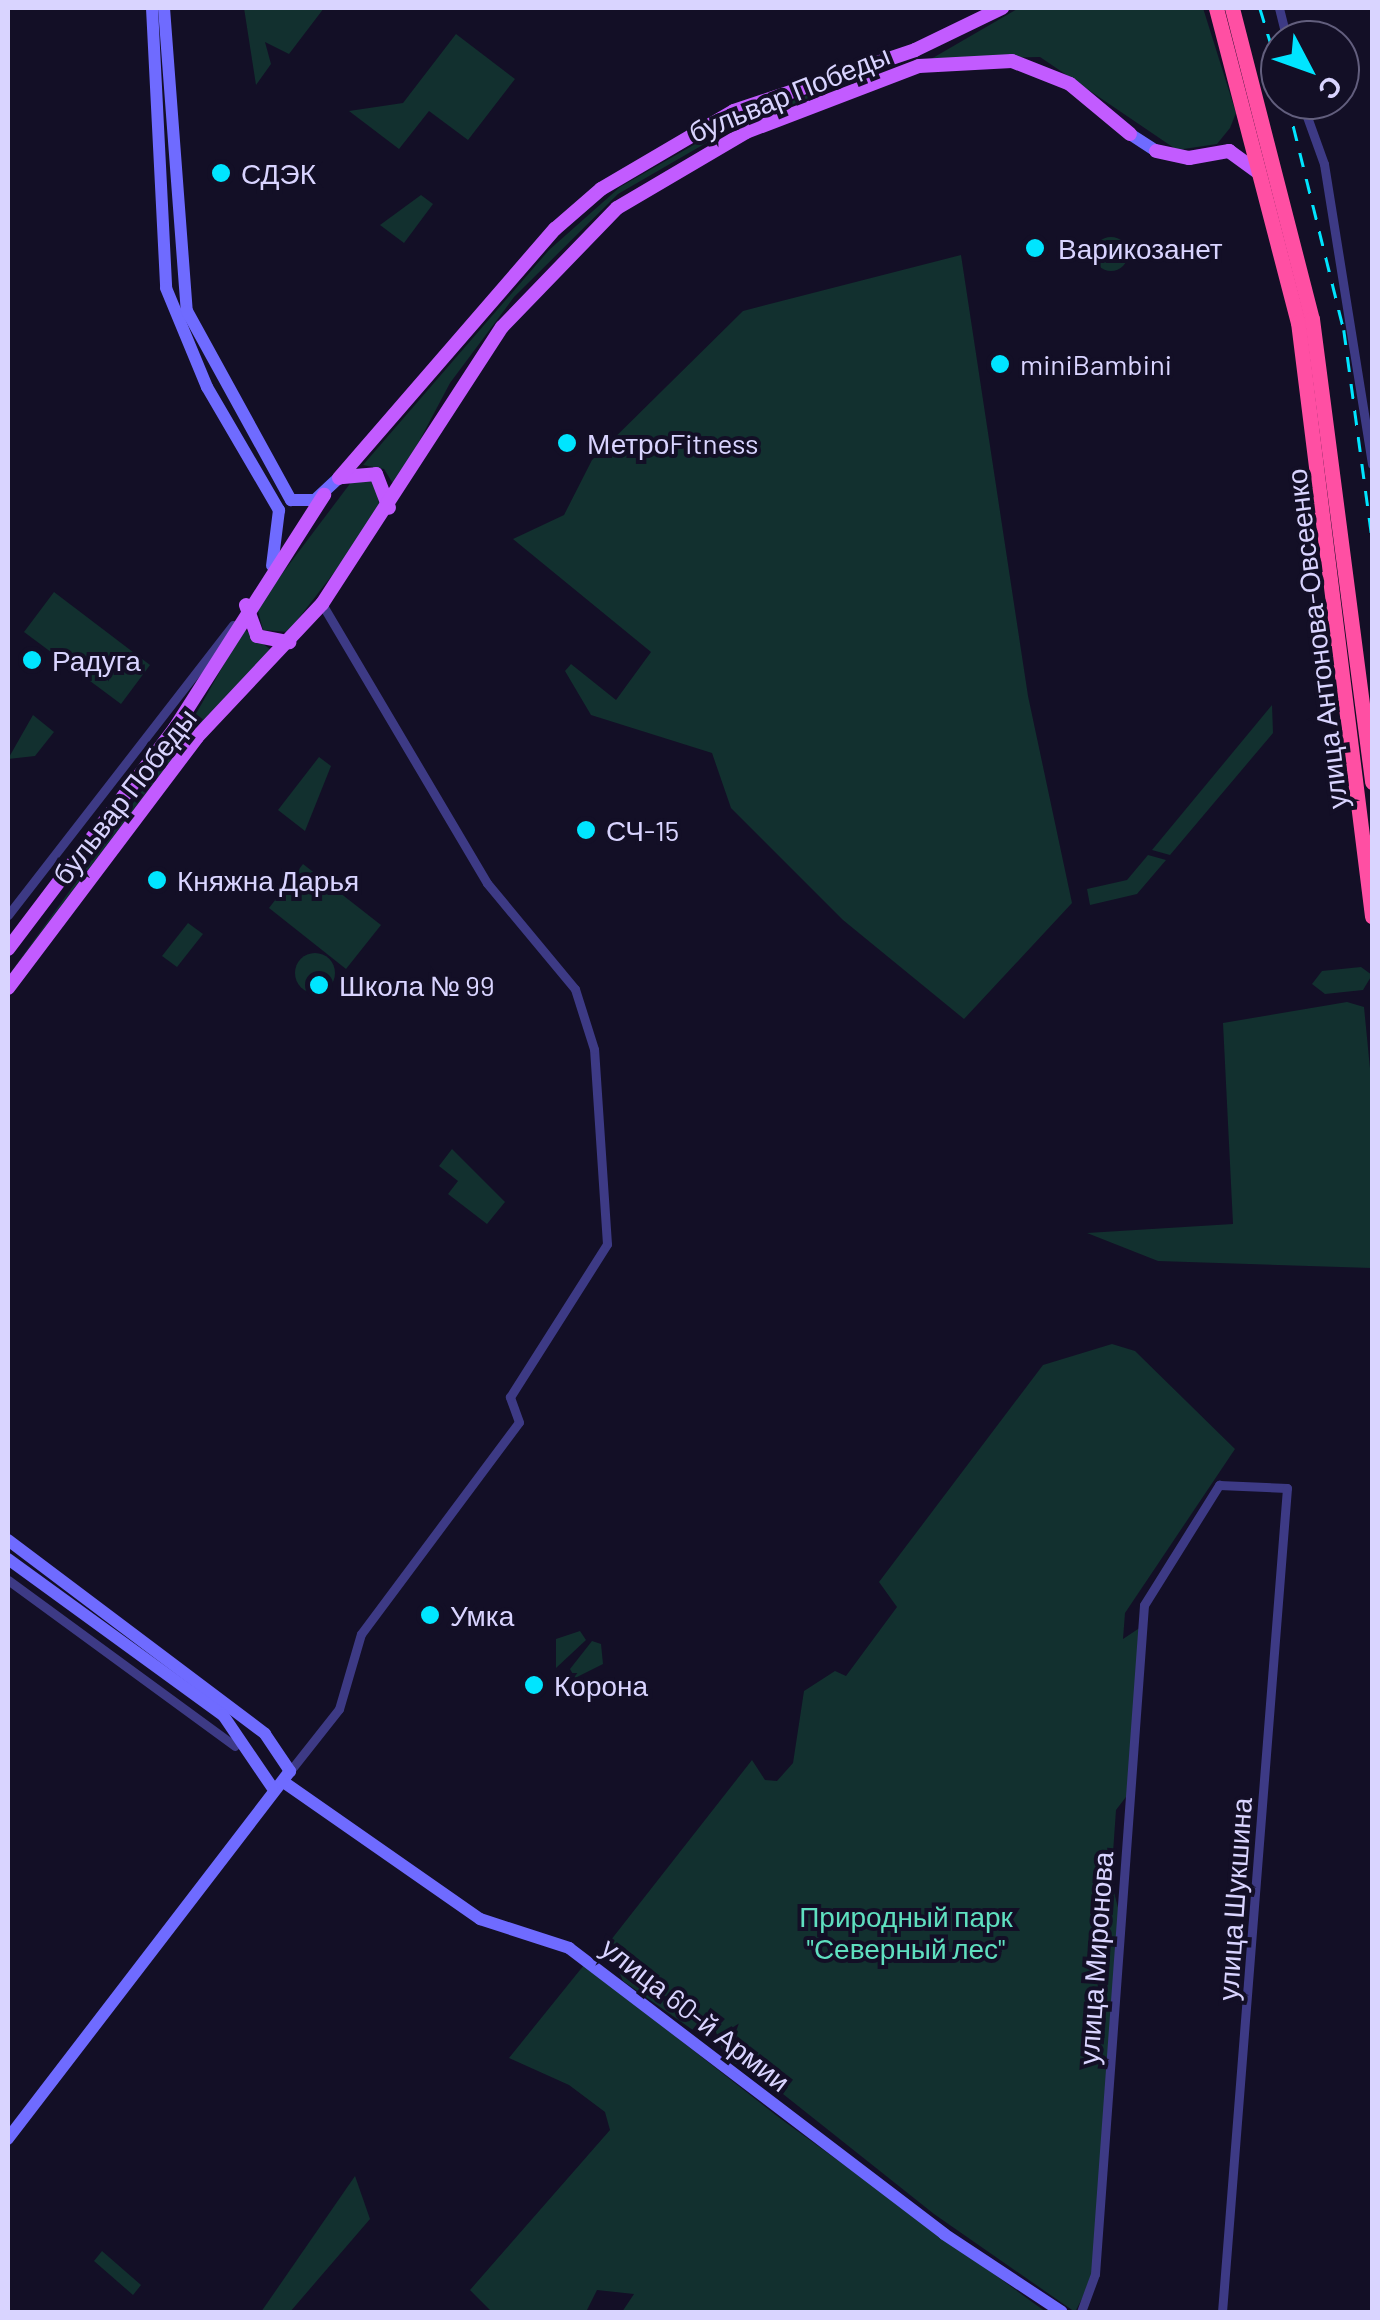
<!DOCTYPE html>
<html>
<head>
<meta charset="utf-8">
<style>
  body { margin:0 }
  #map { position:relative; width:1380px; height:2320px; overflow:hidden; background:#130f26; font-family:Barlow,sans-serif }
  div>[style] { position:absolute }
  .green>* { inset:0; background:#12302f }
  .round { border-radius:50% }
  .street>* { height:9px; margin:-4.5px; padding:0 4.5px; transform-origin:4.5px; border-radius:4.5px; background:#3d3a85 }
  .secondary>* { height:12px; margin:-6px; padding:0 6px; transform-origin:6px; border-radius:6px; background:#6f6bff }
  .primary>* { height:14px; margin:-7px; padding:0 7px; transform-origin:7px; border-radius:7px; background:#c25bff }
  .highway>* { height:15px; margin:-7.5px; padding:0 7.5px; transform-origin:7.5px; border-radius:7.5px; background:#ff4fa3 }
  .rail>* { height:2.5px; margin-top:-1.25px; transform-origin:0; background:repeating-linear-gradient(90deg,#00e5ff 0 15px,transparent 0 27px) }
  .dots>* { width:28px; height:28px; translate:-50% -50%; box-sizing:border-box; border:5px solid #130f26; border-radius:50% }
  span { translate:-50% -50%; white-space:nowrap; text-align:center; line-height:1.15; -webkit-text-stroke:8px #130f26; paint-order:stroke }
  .street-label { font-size:28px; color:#d9d4ff }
  .poi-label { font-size:28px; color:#d9d4ff }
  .left { translate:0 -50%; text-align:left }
  .park-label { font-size:28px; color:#5fe0c0 }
  .frame { position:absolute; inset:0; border:10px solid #d9d4ff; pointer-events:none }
  .north { position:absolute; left:1260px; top:20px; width:100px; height:100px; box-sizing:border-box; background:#130f26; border:2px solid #625e7d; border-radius:50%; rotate:131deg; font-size:28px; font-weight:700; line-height:40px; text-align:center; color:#d9d4ff }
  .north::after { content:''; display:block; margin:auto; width:35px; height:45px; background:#00e5ff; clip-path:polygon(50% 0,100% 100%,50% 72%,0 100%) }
</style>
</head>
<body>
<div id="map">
  <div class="green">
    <i style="clip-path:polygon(244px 8px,324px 8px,289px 54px,265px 42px,271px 64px,256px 85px)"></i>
    <i style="clip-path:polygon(1019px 8px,1203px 8px,1236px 113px,1230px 128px,1217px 144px,1177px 150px,1040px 57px,931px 59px)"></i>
    <i style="clip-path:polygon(456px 34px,515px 79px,468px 140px,429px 111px,399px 149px,349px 111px,403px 103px)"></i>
    <i style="clip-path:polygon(916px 56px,732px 128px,618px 194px,514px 297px,450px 383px,395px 487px,384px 469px,363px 465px,549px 250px,620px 187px,732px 123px)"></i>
    <i style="clip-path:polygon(421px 195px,433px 204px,404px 243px,380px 225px)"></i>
    <i class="round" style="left:1094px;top:237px;width:34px;height:34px"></i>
    <i style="clip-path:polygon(961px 255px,1028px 696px,1072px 903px,964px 1019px,843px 920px,731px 808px,712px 753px,591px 715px,565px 671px,571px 664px,616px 700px,651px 652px,513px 539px,564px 515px,592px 460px,743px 311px)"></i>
    <i style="clip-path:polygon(352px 481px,374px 481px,381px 512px,288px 632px,263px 630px,257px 607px)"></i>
    <i style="clip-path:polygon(54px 592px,150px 665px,121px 704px,24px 632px)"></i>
    <i style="clip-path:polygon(244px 629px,271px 650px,192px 732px,8px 976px,189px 726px)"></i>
    <i style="clip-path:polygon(1272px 705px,1273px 733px,1170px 855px,1152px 850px)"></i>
    <i style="clip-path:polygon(33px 715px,54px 732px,35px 756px,8px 759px)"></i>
    <i style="clip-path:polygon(319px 757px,331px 766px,305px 831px,278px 810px)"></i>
    <i style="clip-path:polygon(1148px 855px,1166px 860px,1137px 894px,1090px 905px,1087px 889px,1127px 880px)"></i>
    <i style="clip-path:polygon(303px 864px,381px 925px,346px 969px,269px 908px)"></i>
    <i style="clip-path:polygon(188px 923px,203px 934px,177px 967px,162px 956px)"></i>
    <i class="round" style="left:295px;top:953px;width:40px;height:40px"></i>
    <i style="clip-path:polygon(1361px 967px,1372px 975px,1363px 990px,1325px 994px,1312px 984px,1322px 971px)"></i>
    <i style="clip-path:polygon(1347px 1002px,1364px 1007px,1372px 1089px,1372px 1268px,1158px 1261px,1087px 1233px,1233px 1224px,1223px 1023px)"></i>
    <i style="clip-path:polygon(452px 1149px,505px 1202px,487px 1224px,448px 1194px,458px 1181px,439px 1166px)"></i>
    <i style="clip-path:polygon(1112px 1344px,1135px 1351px,1235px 1449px,1125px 1613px,1123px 1639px,1141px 1627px,1129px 1793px,1116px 1810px,1111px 1881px,1120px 1915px,1095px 2274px,1075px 2312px,934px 2214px,783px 2094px,788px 2087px,778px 2079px,771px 2091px,724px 2055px,715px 2029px,697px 2033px,623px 1981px,607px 1945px,752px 1760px,765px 1780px,777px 1781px,793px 1763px,804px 1691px,835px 1671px,846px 1676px,897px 1607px,879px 1582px,1043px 1365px)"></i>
    <i style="clip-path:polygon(580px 1631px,586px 1640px,556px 1668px,556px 1639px)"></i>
    <i style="clip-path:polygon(592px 1641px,601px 1644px,603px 1664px,575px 1678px,570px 1669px)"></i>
    <i style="clip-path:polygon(584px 1965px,781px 2119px,1046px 2312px,622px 2312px,634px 2294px,597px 2290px,586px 2312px,492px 2312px,470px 2290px,610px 2130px,605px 2112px,569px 2085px,509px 2058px)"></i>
    <i style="clip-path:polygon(355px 2176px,370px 2219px,290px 2312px,261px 2312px)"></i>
    <i style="clip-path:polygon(102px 2251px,141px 2285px,133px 2295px,94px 2261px)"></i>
  </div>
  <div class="street">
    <i style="left:1279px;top:8px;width:33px;rotate:76deg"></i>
    <i style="left:1301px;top:100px;width:68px;rotate:70.2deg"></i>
    <i style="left:1324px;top:164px;width:304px;rotate:80.9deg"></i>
    <i style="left:8px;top:915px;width:367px;rotate:-52.2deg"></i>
    <i style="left:8px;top:1580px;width:281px;rotate:36.2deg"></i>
    <i style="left:290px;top:1771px;width:79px;rotate:-51.7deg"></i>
    <i style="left:339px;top:1709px;width:78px;rotate:-73.7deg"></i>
    <i style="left:361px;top:1634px;width:264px;rotate:-53.3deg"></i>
    <i style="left:519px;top:1422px;width:27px;rotate:-110deg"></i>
    <i style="left:510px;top:1397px;width:181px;rotate:-57.6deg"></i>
    <i style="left:607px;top:1244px;width:195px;rotate:-93.8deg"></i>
    <i style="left:594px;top:1049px;width:63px;rotate:-107.6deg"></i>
    <i style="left:575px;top:989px;width:138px;rotate:-129.7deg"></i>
    <i style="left:487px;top:883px;width:324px;rotate:-120.6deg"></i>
    <i style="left:1081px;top:2312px;width:40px;rotate:-69.8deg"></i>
    <i style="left:1095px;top:2274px;width:671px;rotate:-85.81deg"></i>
    <i style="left:1144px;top:1605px;width:142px;rotate:-58deg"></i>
    <i style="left:1219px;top:1485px;width:68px;rotate:2.5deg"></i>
    <i style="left:1287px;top:1488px;width:827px;rotate:94.51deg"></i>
  </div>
  <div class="secondary">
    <i style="left:152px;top:8px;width:280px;rotate:87.1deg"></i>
    <i style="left:166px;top:288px;width:107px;rotate:67.5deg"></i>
    <i style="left:207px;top:387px;width:143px;rotate:59.7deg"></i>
    <i style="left:279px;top:510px;width:56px;rotate:97.1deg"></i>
    <i style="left:164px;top:8px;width:304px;rotate:85.7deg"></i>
    <i style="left:187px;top:311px;width:216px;rotate:61.2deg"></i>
    <i style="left:291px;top:500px;width:24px"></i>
    <i style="left:315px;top:500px;width:33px;rotate:-43deg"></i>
    <i style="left:1130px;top:134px;width:31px;rotate:33deg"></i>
    <i style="left:8px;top:1540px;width:322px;rotate:37deg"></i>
    <i style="left:265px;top:1734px;width:45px;rotate:56deg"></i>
    <i style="left:290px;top:1771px;width:464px;rotate:127.5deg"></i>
    <i style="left:8px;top:1559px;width:266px;rotate:36deg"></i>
    <i style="left:223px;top:1715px;width:87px;rotate:55.8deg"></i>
    <i style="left:285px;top:1783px;width:238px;rotate:34.9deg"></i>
    <i style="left:480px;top:1919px;width:94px;rotate:18deg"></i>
    <i style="left:569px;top:1948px;width:472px;rotate:37.3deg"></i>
    <i style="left:944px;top:2234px;width:141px;rotate:33.5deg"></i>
  </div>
  <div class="primary">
    <i style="left:1156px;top:151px;width:34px;rotate:12deg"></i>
    <i style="left:1189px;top:158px;width:41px;rotate:-9.9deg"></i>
    <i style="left:1229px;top:151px;width:37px;rotate:36deg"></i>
    <i style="left:343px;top:477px;width:33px;rotate:-5deg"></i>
    <i style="left:376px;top:474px;width:36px;rotate:69deg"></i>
    <i style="left:339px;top:478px;width:330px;rotate:-49.1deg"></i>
    <i style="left:555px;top:229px;width:61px;rotate:-41deg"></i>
    <i style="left:601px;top:189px;width:154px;rotate:-30.4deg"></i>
    <i style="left:734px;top:111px;width:191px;rotate:-18.6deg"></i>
    <i style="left:915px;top:50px;width:97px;rotate:-25.8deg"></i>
    <i style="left:246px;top:605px;width:33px;rotate:70deg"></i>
    <i style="left:257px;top:636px;width:33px;rotate:11deg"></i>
    <i style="left:8px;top:949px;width:277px;rotate:-52.9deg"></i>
    <i style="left:175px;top:728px;width:277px;rotate:-57.4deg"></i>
    <i style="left:8px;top:988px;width:314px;rotate:-53deg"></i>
    <i style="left:197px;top:737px;width:183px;rotate:-46.8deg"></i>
    <i style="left:322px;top:604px;width:330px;rotate:-57deg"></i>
    <i style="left:502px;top:327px;width:165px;rotate:-46deg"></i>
    <i style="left:617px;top:208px;width:150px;rotate:-30.5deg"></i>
    <i style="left:746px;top:132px;width:185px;rotate:-20.9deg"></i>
    <i style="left:919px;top:66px;width:93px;rotate:-3.1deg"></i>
    <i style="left:1012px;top:61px;width:62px;rotate:21.6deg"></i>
    <i style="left:1070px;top:84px;width:78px;rotate:39.8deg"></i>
  </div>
  <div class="highway">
    <i style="left:1216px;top:8px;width:325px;rotate:75.4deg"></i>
    <i style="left:1298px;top:322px;width:599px;rotate:82.9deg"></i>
    <i style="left:1232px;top:8px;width:321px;rotate:75.6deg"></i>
    <i style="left:1312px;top:319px;width:467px;rotate:82.6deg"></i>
  </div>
  <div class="rail">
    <i style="left:1260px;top:8px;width:68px;rotate:72.9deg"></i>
    <i style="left:1287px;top:100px;width:237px;rotate:76.1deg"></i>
    <i style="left:1344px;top:330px;width:209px;rotate:82.3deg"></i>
  </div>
  <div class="dots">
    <i style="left:221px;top:173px;background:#00e5ff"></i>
    <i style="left:1035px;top:248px;background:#00e5ff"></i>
    <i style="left:1000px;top:364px;background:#00e5ff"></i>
    <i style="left:567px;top:443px;background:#00e5ff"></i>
    <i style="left:32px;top:660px;background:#00e5ff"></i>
    <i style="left:586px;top:830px;background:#00e5ff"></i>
    <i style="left:157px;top:880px;background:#00e5ff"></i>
    <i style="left:319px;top:985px;background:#00e5ff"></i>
    <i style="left:430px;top:1615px;background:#00e5ff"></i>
    <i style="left:534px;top:1685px;background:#00e5ff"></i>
  </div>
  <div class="street-label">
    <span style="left:789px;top:93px;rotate:-22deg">бульвар Победы</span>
    <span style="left:1316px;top:639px;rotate:-97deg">улица Антонова-Овсеенко</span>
    <span style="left:124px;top:796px;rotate:-52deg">бульвар Победы</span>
    <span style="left:1234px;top:1899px;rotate:-86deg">улица Шукшина</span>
    <span style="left:1095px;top:1958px;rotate:-86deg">улица Миронова</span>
    <span style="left:696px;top:2014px;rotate:38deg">улица 60-й Армии</span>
  </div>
  <div class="poi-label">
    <span class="left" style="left:241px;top:173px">СДЭК</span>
    <span class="left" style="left:1058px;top:248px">Варикозанет</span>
    <span class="left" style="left:1020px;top:364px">miniBambini</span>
    <span class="left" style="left:587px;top:443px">МетроFitness</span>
    <span class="left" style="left:52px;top:660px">Радуга</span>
    <span class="left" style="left:606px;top:830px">СЧ-15</span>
    <span class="left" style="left:177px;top:880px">Княжна Дарья</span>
    <span class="left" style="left:339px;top:985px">Школа № 99</span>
    <span class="left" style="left:450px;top:1615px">Умка</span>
    <span class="left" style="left:554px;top:1685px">Корона</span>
  </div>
  <div class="park-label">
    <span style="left:906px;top:1932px">Природный парк<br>"Северный лес"</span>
  </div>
  <div class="frame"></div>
  <div class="north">С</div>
</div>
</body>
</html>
